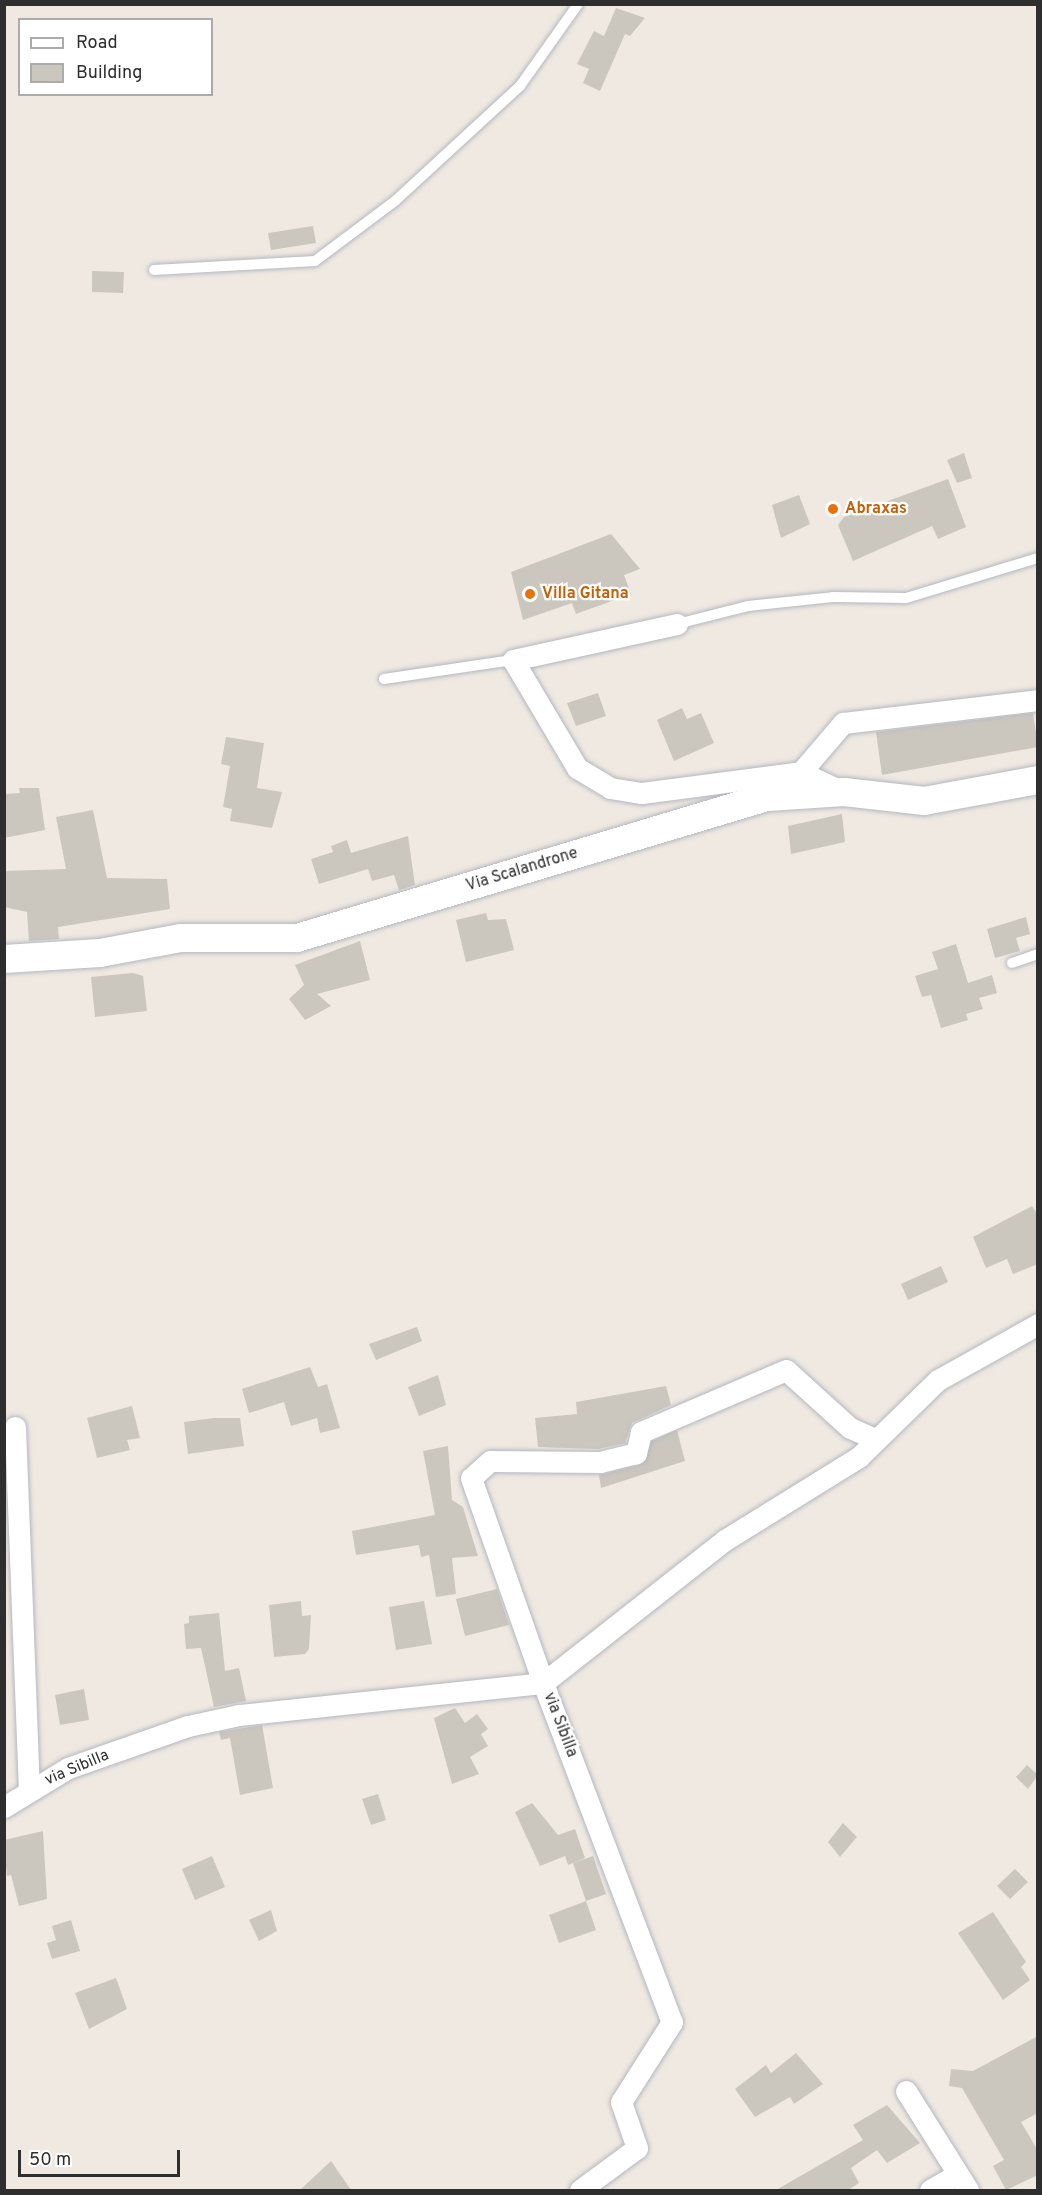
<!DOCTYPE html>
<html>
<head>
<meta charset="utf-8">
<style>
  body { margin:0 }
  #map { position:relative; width:1042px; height:2195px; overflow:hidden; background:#efe9e1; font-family:Overpass,sans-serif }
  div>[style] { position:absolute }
  .building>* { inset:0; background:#cbc7bf }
  .roads { filter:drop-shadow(0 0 2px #b4b7c1) drop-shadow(0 0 2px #b4b7c1) }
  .lane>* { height:10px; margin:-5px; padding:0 5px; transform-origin:5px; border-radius:5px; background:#fff }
  .street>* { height:21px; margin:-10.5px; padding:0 10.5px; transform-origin:10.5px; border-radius:10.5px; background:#fff }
  .secondary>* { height:28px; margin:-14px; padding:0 14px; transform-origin:14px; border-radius:14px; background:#fff }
  .dots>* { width:16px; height:16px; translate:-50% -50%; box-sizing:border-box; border:3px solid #fff; border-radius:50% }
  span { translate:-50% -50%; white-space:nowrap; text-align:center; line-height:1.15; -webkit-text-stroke:4.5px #fff; paint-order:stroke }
  .food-label { font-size:16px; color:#c56008; font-weight:700 }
  .left { translate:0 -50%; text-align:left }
  .street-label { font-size:16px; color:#2e2e2e }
  .frame { position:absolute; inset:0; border:6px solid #2e2e2e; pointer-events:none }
  .legend { position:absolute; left:18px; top:18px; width:195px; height:78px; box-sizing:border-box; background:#fff; border:2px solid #ababab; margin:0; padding:8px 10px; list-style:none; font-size:18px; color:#2e2e2e }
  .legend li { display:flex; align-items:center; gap:12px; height:30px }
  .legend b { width:30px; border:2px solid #ababab }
  .scale { position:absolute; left:18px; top:2150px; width:162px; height:27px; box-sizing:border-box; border:3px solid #2e2e2e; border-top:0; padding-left:8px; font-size:18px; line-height:21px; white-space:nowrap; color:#2e2e2e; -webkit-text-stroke:4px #fff; paint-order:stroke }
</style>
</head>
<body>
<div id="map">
  <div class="building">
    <i style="clip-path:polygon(616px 8px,645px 18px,630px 36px,625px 34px,600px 91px,583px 83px,589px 69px,577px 64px,594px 31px,604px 36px)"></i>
    <i style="clip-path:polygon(313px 226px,316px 243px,271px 250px,268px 233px)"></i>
    <i style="clip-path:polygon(92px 271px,124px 272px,123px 293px,92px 292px)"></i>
    <i style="clip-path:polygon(964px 453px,972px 478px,957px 483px,947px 460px)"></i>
    <i style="clip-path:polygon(948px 479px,966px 527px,938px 539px,932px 526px,853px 561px,838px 525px,844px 517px)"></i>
    <i style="clip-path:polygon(799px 495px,810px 524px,781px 538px,772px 505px)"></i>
    <i style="clip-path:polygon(611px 534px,640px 569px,624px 575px,631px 594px,576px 614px,572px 603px,523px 620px,511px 572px)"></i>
    <i style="clip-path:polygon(598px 693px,606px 716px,576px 726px,567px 703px)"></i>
    <i style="clip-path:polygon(682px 708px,687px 719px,701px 713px,714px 743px,674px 761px,657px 720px)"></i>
    <i style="clip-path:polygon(1033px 713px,1038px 747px,882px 775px,876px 732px)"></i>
    <i style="clip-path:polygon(226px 737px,264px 743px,257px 788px,282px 792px,272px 828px,230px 821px,232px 809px,223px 807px,230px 766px,221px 764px)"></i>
    <i style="clip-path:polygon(19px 788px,39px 788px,45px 830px,4px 838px,4px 794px,20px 793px)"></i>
    <i style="clip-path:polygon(93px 810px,107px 878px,167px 879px,170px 909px,58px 927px,59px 939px,29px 941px,27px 912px,4px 907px,4px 871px,66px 869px,56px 817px)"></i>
    <i style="clip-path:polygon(842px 814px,845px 842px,791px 854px,788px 826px)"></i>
    <i style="clip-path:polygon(408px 836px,415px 885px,399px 890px,394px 875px,372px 881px,368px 869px,319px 884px,311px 859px,333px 852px,331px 846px,347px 840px,351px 853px)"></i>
    <i style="clip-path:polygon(486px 913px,488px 920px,506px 919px,514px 950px,466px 962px,456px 920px)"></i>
    <i style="clip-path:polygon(1026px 917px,1030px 934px,1016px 938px,1020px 951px,995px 958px,987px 929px)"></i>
    <i style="clip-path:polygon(360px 941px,370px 980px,317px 994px,331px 1006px,305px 1020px,289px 999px,304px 985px,295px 965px)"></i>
    <i style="clip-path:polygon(956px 944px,968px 983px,992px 975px,997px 993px,979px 998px,983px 1009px,966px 1014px,968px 1020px,941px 1028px,931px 995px,922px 997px,915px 976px,938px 969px,932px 952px)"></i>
    <i style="clip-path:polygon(133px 973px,143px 976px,147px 1011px,95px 1017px,91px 977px)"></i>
    <i style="clip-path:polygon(1032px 1206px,1038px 1215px,1038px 1264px,1013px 1274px,1007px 1259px,986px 1268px,973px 1237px)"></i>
    <i style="clip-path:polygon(941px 1266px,948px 1282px,908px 1300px,901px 1284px)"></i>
    <i style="clip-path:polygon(417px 1327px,422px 1341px,376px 1360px,369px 1344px)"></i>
    <i style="clip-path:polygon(310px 1367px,318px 1387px,327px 1384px,340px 1428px,320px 1433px,317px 1418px,291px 1426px,284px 1402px,249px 1413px,242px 1389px)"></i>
    <i style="clip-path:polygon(438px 1375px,446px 1405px,419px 1416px,408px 1387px)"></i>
    <i style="clip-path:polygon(666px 1386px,671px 1405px,632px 1423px,625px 1443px,598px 1449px,538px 1447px,535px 1418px,577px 1414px,576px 1402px)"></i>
    <i style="clip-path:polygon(132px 1406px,140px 1438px,127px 1440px,130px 1450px,97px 1458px,87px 1418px)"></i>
    <i style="clip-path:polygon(214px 1418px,240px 1418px,244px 1446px,188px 1454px,184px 1422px)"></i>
    <i style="clip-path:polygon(677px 1430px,685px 1461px,601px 1488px,599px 1475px,640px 1465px,652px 1441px)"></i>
    <i style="clip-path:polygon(448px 1446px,452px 1500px,463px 1507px,478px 1556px,452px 1558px,456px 1594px,436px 1597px,429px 1555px,421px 1557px,419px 1545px,356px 1555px,352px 1531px,435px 1515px,423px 1451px)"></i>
    <i style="clip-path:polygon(497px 1589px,509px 1625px,465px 1636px,456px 1599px)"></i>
    <i style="clip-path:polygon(301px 1601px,302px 1616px,311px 1615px,309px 1649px,305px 1654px,274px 1657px,269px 1605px)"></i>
    <i style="clip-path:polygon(424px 1601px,432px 1644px,396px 1650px,389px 1607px)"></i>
    <i style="clip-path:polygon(219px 1613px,225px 1671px,239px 1668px,246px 1701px,214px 1707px,201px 1648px,186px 1649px,184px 1624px,189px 1623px,189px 1616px)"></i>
    <i style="clip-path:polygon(84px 1689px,89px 1720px,60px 1725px,55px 1695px)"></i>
    <i style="clip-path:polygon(455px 1708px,465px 1723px,477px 1714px,488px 1729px,481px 1734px,488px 1746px,470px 1757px,479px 1774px,452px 1784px,434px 1718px)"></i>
    <i style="clip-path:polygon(262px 1725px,273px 1788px,240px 1795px,230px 1738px,221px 1740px,219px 1732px)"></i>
    <i style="clip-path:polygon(1027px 1765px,1038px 1775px,1028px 1789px,1016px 1777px)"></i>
    <i style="clip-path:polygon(378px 1794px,386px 1820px,371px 1825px,362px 1799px)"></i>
    <i style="clip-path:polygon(532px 1803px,558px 1835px,575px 1829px,585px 1858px,568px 1865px,565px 1856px,540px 1866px,515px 1812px)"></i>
    <i style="clip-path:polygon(843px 1823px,857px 1837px,840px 1857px,828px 1842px)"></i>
    <i style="clip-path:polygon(43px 1831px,47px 1899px,19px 1906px,11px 1875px,7px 1876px,4px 1840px)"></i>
    <i style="clip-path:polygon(212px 1856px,225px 1887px,195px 1900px,182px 1869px)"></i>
    <i style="clip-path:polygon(593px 1856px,606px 1894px,586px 1901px,573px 1863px)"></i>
    <i style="clip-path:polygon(1015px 1869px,1028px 1882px,1010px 1899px,997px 1886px)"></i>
    <i style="clip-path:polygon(586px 1901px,596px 1930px,559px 1943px,549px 1915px)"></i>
    <i style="clip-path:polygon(271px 1910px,277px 1931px,259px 1941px,249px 1920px)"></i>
    <i style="clip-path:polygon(993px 1912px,1026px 1962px,1021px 1967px,1030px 1980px,1003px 2000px,958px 1933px)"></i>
    <i style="clip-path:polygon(71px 1920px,80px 1951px,52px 1959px,47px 1943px,56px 1940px,52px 1926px)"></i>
    <i style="clip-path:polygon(116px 1978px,127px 2009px,89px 2029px,75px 1993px)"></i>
    <i style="clip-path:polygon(1038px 2036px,1038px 2113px,1021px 2122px,1038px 2151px,1038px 2175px,1006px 2190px,993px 2166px,1004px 2160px,962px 2088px,949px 2086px,951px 2069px,973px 2071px)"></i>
    <i style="clip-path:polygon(796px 2053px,823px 2084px,794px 2104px,790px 2097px,755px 2117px,735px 2089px,766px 2065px,771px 2073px)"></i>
    <i style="clip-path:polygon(887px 2105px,920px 2143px,887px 2163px,877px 2150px,851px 2168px,859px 2183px,848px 2190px,776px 2190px,863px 2140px,853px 2125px)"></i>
    <i style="clip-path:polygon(331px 2161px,351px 2190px,300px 2190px)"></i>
  </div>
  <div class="roads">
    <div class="lane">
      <i style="left:154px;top:270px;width:161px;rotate:-3.2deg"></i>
      <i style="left:315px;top:261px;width:100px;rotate:-36.9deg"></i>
      <i style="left:395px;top:201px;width:170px;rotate:-42.6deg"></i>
      <i style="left:520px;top:86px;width:100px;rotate:-54.7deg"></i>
      <i style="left:677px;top:624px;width:73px;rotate:-14.2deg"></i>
      <i style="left:748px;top:606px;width:85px;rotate:-6deg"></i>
      <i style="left:833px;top:597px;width:73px;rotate:0.8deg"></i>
      <i style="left:906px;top:598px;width:138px;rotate:-16.9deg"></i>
      <i style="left:384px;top:679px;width:130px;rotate:-8.4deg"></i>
      <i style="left:1012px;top:963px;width:28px;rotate:-19deg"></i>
    </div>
    <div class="street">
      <i style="left:677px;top:624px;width:168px;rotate:167.6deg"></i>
      <i style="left:513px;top:660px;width:126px;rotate:59.3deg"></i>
      <i style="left:577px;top:768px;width:39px;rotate:31deg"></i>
      <i style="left:610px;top:788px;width:32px;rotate:9deg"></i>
      <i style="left:642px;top:793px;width:160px;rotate:-7.5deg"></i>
      <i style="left:841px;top:791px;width:44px;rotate:-154.6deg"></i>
      <i style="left:801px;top:772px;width:65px;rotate:-49.4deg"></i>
      <i style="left:843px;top:723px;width:196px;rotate:-6.7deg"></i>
      <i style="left:15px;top:1427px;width:362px;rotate:87.8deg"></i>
      <i style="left:875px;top:1439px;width:27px;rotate:-156deg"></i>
      <i style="left:850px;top:1428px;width:86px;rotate:-137.8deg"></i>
      <i style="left:786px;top:1370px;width:158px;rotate:156.8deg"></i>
      <i style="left:641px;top:1432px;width:22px;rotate:103deg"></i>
      <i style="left:636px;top:1453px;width:37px;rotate:166deg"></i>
      <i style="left:600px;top:1462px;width:110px;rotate:-179.5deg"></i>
      <i style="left:490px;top:1461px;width:25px;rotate:138deg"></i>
      <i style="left:471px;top:1478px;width:217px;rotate:70.6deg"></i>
      <i style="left:543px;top:1683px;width:231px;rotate:-38.2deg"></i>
      <i style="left:725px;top:1540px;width:158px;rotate:-31.8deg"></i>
      <i style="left:859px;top:1457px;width:110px;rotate:-44.3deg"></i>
      <i style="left:938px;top:1380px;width:115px;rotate:-29.2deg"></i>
      <i style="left:4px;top:1807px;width:75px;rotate:-31.4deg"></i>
      <i style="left:68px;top:1768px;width:127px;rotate:-19.3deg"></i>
      <i style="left:188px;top:1726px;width:52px;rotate:-12.2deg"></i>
      <i style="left:239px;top:1715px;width:306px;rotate:-6deg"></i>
      <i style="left:543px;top:1683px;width:363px;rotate:69.2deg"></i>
      <i style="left:672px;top:2022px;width:95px;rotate:122.5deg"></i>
      <i style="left:621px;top:2102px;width:49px;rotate:70.8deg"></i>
      <i style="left:637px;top:2148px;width:71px;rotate:143.6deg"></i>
      <i style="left:906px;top:2091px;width:117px;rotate:57.9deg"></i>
      <i style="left:930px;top:2190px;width:32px;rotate:-30deg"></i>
    </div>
    <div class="secondary">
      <i style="left:4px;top:959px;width:96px;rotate:-3.6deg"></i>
      <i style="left:100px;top:953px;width:82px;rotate:-10.5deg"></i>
      <i style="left:181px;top:938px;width:116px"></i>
      <i style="left:297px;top:938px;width:492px;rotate:-16.7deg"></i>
      <i style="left:768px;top:797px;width:76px;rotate:-3.8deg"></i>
      <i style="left:844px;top:792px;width:81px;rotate:6.4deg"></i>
      <i style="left:924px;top:801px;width:116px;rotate:-10.4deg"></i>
    </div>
  </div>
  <div class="dots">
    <i style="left:833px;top:509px;background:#e8710a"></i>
    <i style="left:530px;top:594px;background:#e8710a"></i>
  </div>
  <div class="food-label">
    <span class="left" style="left:845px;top:509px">Abraxas</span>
    <span class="left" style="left:542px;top:594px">Villa Gitana</span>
  </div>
  <div class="street-label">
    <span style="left:522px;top:870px;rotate:-17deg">Via Scalandrone</span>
    <span style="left:560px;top:1725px;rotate:69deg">via Sibilla</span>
    <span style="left:77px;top:1768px;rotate:-23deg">via Sibilla</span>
  </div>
  <div class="frame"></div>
  <ul class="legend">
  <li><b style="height:8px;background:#fff"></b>Road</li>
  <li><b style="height:16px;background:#cbc7bf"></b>Building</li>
  </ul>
  <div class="scale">50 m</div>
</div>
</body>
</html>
